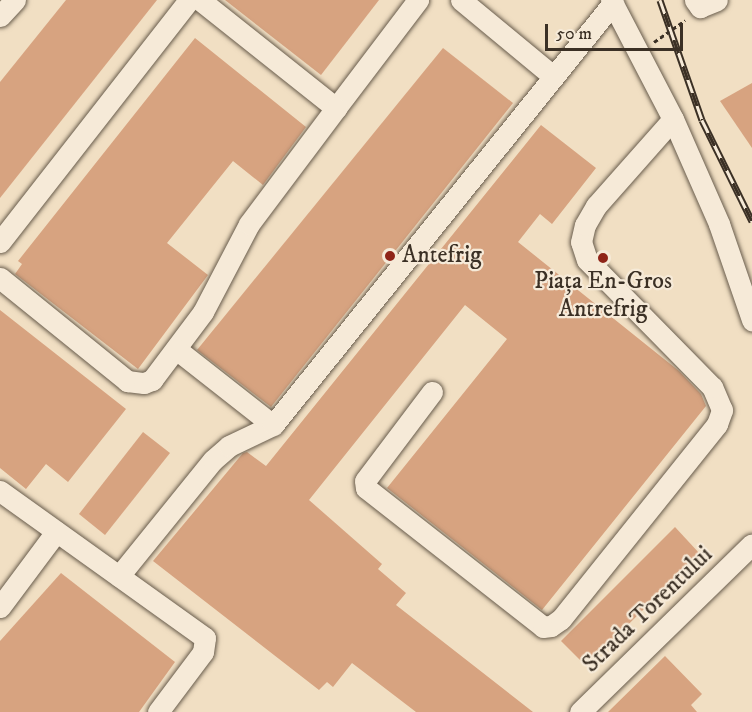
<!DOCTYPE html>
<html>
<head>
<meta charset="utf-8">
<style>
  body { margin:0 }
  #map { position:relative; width:752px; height:712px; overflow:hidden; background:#f1dfc3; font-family:"IM FELL DW Pica",serif }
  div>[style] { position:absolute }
  .building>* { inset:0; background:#d7a380 }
  .path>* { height:3px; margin-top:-1.5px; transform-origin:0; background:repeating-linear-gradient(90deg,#3b3025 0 4.5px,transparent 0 7.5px) }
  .roads { filter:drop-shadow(0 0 2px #685c4c) drop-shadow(0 0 2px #685c4c) }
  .minor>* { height:21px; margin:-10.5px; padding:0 10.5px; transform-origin:10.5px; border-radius:10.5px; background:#f6ead8 }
  .rail>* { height:7px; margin-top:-3.5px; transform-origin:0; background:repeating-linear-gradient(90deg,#f6ead8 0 14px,#3b3025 0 28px); box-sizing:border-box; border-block:2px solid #3b3025 }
  .dots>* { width:16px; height:16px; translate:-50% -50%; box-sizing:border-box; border:3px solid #f6ead8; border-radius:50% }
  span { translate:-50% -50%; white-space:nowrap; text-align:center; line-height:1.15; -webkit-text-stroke:4.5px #f6ead8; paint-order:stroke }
  .poi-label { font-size:24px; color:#3b3025 }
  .left { translate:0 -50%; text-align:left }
  .street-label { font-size:24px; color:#3b3025 }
  .scale { position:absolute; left:545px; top:24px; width:138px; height:27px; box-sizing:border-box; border:3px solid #3b3025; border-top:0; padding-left:8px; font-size:18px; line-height:21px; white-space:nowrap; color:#3b3025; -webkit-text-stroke:4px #f6ead8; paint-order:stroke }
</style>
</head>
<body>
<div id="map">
  <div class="building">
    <i style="clip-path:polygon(66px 0,157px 0,0 198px,0 82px)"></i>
    <i style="clip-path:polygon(225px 0,379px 0,321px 75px)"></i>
    <i style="clip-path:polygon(195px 38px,306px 127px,263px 185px,233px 161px,167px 243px,208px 275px,138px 369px,15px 274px,22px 264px,18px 261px)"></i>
    <i style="clip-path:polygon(443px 48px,513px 103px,271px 407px,197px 350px)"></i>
    <i style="clip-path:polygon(752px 83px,752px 148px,720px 101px)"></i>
    <i style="clip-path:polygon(541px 125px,596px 168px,552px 224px,540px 214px,518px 242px,679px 371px,701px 394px,706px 406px,542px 610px,387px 488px,507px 339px,465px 305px,309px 500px,382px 564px,378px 569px,406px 593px,396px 605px,533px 712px,416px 712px,352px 663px,333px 687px,327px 682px,319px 690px,153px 561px,243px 453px,247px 452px,266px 466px)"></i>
    <i style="clip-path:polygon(0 310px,126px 409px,68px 482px,46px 464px,26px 489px,0 468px)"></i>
    <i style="clip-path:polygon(143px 432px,170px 453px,105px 535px,79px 514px)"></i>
    <i style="clip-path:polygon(675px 527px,700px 554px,586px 666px,561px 641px)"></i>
    <i style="clip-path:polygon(61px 573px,175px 662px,139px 712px,0 712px,0 641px)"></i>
    <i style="clip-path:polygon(665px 656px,702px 694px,691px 705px,697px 712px,608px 712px)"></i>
  </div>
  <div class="path">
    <i style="left:654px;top:42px;width:38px;rotate:-35deg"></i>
  </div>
  <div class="roads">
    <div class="minor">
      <i style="left:200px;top:0;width:174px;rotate:38.5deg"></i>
      <i style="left:336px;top:108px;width:136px;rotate:-52.8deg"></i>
      <i style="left:461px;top:0;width:119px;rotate:39.6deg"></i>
      <i style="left:611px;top:0;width:134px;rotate:62.5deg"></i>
      <i style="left:673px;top:119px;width:115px;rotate:66.3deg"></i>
      <i style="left:719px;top:224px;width:102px;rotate:71deg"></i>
      <i style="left:695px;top:0;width:9px;rotate:54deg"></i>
      <i style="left:700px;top:7px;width:18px;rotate:-22deg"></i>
      <i style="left:0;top:16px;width:22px;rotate:-47deg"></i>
      <i style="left:0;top:242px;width:307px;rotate:-52deg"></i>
      <i style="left:0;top:278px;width:164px;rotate:39deg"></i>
      <i style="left:127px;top:381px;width:17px;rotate:7deg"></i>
      <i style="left:144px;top:383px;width:9px;rotate:-21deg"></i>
      <i style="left:152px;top:380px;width:85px;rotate:-53.1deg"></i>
      <i style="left:203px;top:312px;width:99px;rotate:-62.4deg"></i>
      <i style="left:249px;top:224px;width:145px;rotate:-53.1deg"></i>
      <i style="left:176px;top:349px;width:123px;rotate:38.1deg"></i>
      <i style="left:432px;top:392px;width:111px;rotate:127deg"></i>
      <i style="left:365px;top:481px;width:7px;rotate:82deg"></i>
      <i style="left:366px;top:488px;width:225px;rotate:38.1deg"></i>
      <i style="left:543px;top:627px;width:8px;rotate:-7deg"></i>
      <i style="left:551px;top:626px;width:12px;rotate:-35deg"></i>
      <i style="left:561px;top:619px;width:250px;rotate:-51.3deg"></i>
      <i style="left:717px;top:424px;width:15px;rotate:-70deg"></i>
      <i style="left:722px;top:410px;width:25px;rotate:-113deg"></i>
      <i style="left:712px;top:387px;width:178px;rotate:-134.5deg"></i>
      <i style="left:587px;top:260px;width:19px;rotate:-108deg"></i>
      <i style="left:581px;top:242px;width:17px;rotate:-77deg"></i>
      <i style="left:585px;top:225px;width:22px;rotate:-60deg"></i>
      <i style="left:596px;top:206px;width:116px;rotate:-48.5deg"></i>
      <i style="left:0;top:491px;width:252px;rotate:35.6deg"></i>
      <i style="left:205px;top:638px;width:14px;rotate:98deg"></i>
      <i style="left:203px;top:652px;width:75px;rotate:126.9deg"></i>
      <i style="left:119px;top:576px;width:149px;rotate:-51deg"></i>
      <i style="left:213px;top:460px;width:21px;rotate:-41deg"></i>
      <i style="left:229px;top:446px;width:49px;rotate:-25.5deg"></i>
      <i style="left:273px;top:425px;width:542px;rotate:-51.14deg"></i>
      <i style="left:0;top:607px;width:94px;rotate:-53.3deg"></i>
      <i style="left:580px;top:712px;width:240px;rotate:-44.3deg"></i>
    </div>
  </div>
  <div class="rail">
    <i style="left:660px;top:0;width:127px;rotate:70.7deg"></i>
    <i style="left:702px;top:120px;width:113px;rotate:63.7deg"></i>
  </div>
  <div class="dots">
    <i style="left:390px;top:256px;background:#8f2418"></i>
    <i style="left:603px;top:258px;background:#8f2418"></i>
  </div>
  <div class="poi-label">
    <span class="left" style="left:402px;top:256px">Antefrig</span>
    <span style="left:603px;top:296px">Piața En-Gros<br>Antrefrig</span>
  </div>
  <div class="street-label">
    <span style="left:648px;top:610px;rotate:-44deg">Strada Torentului</span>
  </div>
  <div class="scale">50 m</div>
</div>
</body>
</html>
